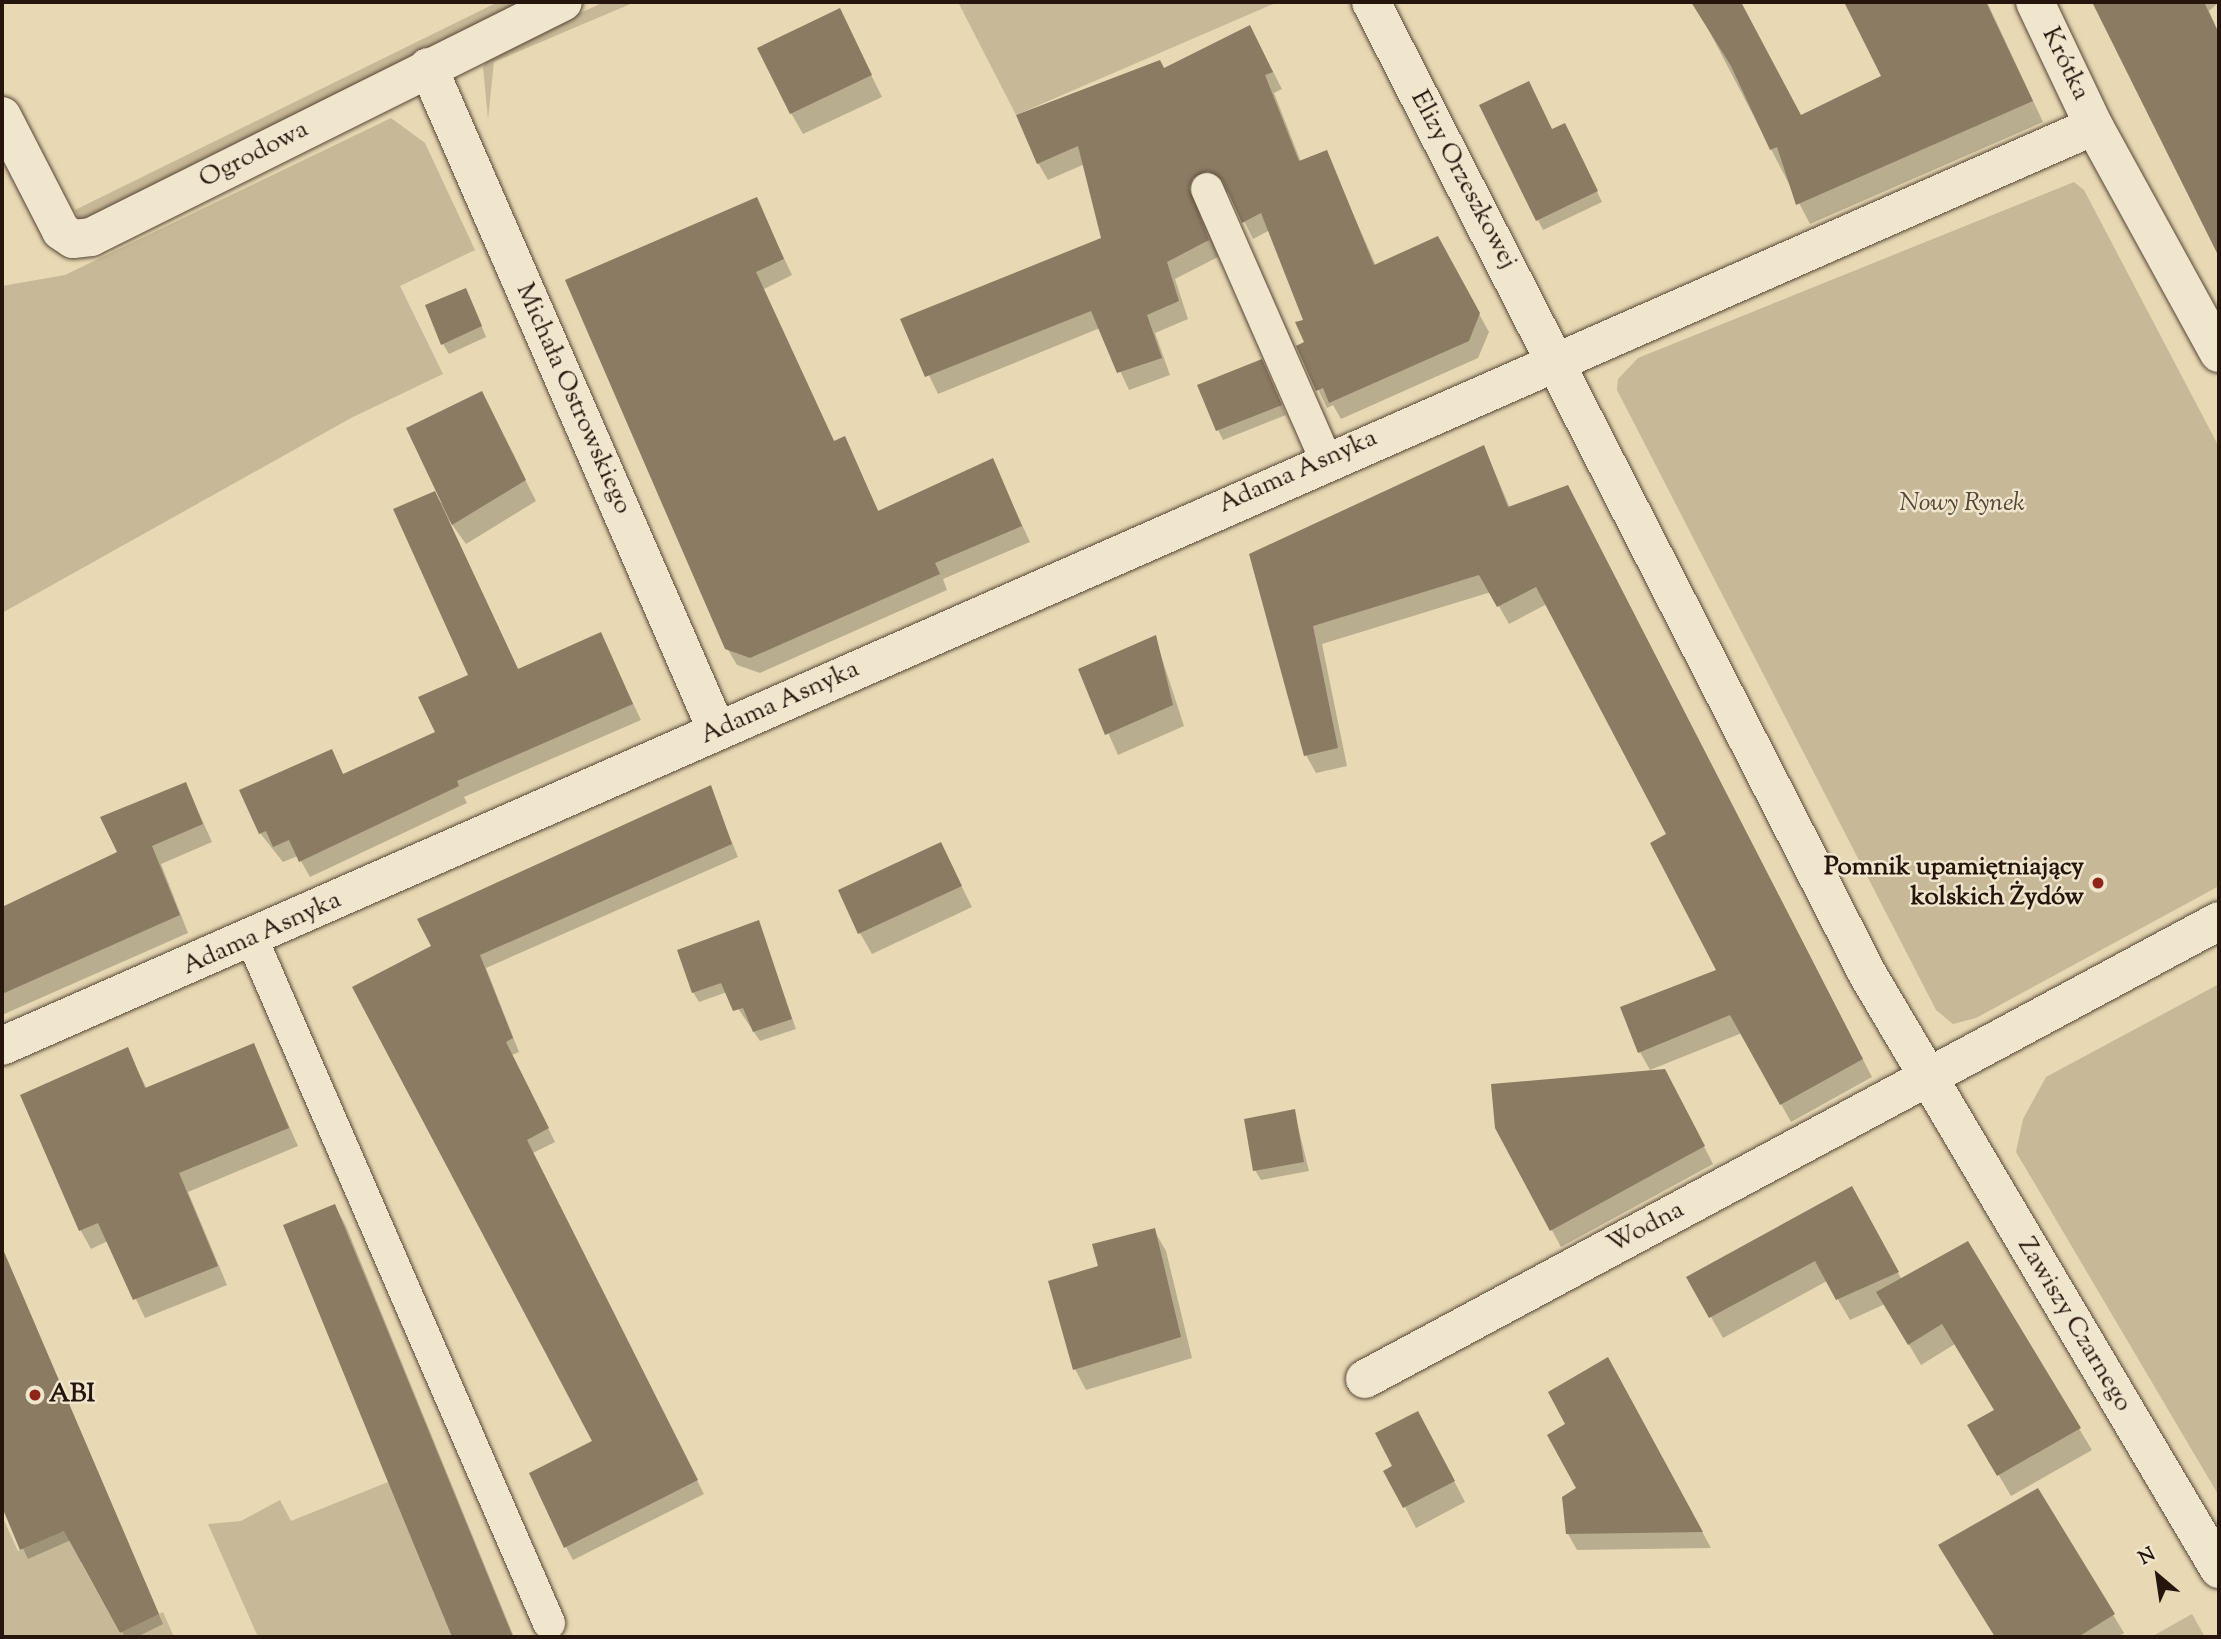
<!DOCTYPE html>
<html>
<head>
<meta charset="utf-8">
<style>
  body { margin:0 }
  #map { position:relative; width:2221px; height:1639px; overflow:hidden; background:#e8d9b4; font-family:"Sorts Mill Goudy",serif }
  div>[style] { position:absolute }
  .green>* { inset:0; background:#c7b897 }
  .shadow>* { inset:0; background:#0003 }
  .building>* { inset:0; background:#8b7b63 }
  .roads { filter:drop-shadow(0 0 2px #564636) drop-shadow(0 0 2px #564636) }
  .lane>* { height:32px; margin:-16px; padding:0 16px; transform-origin:16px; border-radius:16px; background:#f0e6ce }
  .street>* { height:38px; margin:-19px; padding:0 19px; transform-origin:19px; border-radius:19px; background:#f0e6ce }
  .dots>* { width:19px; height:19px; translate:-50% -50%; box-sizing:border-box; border:4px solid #f0e6ce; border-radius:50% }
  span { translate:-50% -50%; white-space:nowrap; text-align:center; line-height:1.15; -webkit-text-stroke:5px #f0e6ce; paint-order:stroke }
  .street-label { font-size:26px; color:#26150c }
  .park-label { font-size:26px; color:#564636; font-style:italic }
  .poi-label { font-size:26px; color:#26150c; font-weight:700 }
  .right { translate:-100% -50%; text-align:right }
  .left { translate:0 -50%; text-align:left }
  .frame { position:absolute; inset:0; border:4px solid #26150c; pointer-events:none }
  .north { position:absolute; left:2123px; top:1541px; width:70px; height:70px; -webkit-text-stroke:5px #f0e6ce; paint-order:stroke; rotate:331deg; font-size:19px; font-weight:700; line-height:28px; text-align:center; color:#26150c }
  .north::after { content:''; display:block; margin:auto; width:24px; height:32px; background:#26150c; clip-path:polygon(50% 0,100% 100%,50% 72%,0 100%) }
</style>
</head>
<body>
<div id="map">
  <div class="green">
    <i style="clip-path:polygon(498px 2px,526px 2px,81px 222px,75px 210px)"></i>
    <i style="clip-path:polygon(604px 2px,635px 2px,494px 62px,488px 119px,483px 67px,491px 54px)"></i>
    <i style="clip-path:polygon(958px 2px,1278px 2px,1016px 115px)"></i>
    <i style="clip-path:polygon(391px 118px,425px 143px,475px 250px,400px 286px,443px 374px,351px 418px,2px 613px,2px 286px,65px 275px)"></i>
    <i style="clip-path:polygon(2074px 182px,2084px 190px,2219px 447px,2219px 886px,1976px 1018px,1953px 1024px,1936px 1010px,1617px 390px,1618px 379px,1638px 358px)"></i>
    <i style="clip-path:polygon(2219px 984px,2219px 1496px,2016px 1152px,2023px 1119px,2046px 1077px)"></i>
    <i style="clip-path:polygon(388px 1482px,452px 1637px,258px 1637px,208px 1524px,241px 1521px,280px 1500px,291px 1521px)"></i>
    <i style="clip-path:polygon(2px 1516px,18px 1551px,86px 1521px,103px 1552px,81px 1563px,120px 1633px,163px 1612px,174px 1637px,2px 1637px)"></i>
    <i style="clip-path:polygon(2192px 1614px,2205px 1637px,2151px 1637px)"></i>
  </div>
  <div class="shadow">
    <i style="clip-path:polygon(1694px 2px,1740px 2px,1801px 117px,1884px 77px,1846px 2px,1987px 2px,2043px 122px,1810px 224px)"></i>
    <i style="clip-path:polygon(2095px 2px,2219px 2px,2209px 11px,2219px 33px,2219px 251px)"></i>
    <i style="clip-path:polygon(839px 10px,882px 97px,803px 134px,791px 113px)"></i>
    <i style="clip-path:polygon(1250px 27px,1282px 89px,1274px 93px,1301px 162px,1326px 152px,1376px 266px,1447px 256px,1489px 332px,1478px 358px,1341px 419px,1333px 405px,1327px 408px,1298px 346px,1306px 343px,1305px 321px,1270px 230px,1253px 239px,1232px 196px,1219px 187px,1198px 206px,1218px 257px,1175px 279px,1188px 319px,1155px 333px,1170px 375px,1129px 390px,1100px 328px,938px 394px,902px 320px,1103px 239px,1085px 164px,1048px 180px,1038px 163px,1164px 70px)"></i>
    <i style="clip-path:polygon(1481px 105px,1570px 135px,1602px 202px,1543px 230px)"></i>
    <i style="clip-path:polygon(756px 199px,792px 275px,764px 289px,835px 443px,844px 438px,879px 512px,992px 460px,1030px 542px,943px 579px,947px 590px,760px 673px,737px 665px,727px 648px)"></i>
    <i style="clip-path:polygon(471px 300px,486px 337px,449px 354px,443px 344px)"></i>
    <i style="clip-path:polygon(1267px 371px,1286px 415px,1223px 440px,1218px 430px)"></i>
    <i style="clip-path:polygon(481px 393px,536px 501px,466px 544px,448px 519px,519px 671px,600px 634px,641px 720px,464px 797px,467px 803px,310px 877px,298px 856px,283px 862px,260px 833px,331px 751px,344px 776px,437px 733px,470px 676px,434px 493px,448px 512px)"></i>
    <i style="clip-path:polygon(1484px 447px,1510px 508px,1578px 505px,1872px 1077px,1791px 1122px,1742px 1033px,1650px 1070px,1640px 1052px,1623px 1008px,1719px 971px,1668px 835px,1547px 604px,1509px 624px,1491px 592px,1322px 644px,1347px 766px,1316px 773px,1306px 755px,1251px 555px)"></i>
    <i style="clip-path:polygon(1155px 637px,1184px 726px,1118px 755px,1080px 670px)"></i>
    <i style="clip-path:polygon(186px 784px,212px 842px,161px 864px,188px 933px,2px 1015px,2px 908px,120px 853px)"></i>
    <i style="clip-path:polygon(710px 788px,738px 857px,486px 968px,519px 1052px,512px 1055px,555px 1142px,533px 1153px,704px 1494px,573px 1560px,566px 1547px,594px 1442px,433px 947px)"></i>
    <i style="clip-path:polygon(940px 844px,972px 907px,872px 954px,860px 933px)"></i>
    <i style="clip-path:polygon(759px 923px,796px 1029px,760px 1041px,727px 992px,699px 1002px,693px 992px)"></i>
    <i style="clip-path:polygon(253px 1045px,298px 1146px,188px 1192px,227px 1285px,145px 1318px,108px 1241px,91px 1249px,81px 1231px,22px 1096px,127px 1049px,147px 1089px)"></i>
    <i style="clip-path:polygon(1674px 1088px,1713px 1164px,1561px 1247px,1497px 1128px)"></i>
    <i style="clip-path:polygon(1294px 1111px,1309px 1171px,1261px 1180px,1255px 1170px)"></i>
    <i style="clip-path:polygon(1851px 1188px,1902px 1280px,1967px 1244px,2092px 1450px,2011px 1496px,1970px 1426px,1996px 1411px,1955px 1344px,1921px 1365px,1885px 1304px,1850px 1320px,1827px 1281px,1723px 1338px,1688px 1277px)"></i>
    <i style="clip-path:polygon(335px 1206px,346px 1226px,514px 1637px,454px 1637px,286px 1226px)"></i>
    <i style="clip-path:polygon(1154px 1230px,1166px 1251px,1192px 1358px,1086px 1390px,1075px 1369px,1100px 1267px)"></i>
    <i style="clip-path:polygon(15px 1279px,163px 1624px,137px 1637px,125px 1637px,71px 1540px,28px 1559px,2px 1503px,2px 1285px)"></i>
    <i style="clip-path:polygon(1617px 1375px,1711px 1548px,1577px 1550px,1568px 1534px,1578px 1489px,1568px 1425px)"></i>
    <i style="clip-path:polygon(1429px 1433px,1465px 1502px,1416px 1528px,1386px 1471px)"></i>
    <i style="clip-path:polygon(2038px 1490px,2124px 1633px,2118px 1637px,1996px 1637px,1951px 1563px)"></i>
  </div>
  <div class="building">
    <i style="clip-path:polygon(1691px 2px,1741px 2px,1801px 115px,1881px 76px,1844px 2px,1986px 2px,2033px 101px,1796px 205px,1777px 147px,1770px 150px,1731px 66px)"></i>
    <i style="clip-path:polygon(2092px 2px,2204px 2px,2219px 34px,2219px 257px)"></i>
    <i style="clip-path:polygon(840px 8px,872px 75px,790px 114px,757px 48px)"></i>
    <i style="clip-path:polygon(1250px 25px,1273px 72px,1265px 75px,1299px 161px,1327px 150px,1374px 265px,1438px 236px,1480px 313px,1469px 341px,1329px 403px,1323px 388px,1316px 391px,1296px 346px,1304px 342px,1295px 322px,1303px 320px,1261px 213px,1242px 223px,1223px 181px,1208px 171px,1193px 178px,1189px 188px,1209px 240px,1167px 262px,1179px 301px,1147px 315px,1162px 358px,1117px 373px,1091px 311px,925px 377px,900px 319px,1101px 238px,1078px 146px,1037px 164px,1016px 115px,1160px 60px,1164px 68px)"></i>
    <i style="clip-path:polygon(1529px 81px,1552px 129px,1565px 123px,1598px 191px,1536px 221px,1479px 105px)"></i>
    <i style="clip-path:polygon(757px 197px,784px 259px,756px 272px,834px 441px,845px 436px,878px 511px,993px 458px,1022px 526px,935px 563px,940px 574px,750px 658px,725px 649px,565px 280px)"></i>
    <i style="clip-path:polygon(466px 288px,482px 326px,441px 345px,425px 305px)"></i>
    <i style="clip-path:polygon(1262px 359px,1282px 405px,1216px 431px,1197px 385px)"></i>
    <i style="clip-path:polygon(482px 391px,526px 480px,452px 525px,406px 428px)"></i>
    <i style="clip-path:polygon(1484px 445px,1508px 507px,1568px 485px,1863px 1059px,1780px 1105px,1730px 1015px,1638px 1053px,1620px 1007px,1716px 970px,1650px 843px,1666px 834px,1536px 587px,1497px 607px,1479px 575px,1313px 626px,1338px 748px,1304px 756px,1249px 554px)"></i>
    <i style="clip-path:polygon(435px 491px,518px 669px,601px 632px,633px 704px,457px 781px,459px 786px,299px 862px,289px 840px,273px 847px,266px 831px,259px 834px,239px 790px,332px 749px,343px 774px,435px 732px,418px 697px,468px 675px,393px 509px)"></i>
    <i style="clip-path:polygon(1156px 635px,1173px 705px,1105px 735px,1078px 669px)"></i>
    <i style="clip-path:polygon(186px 782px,203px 824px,152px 846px,180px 915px,2px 994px,2px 907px,117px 852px,100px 817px)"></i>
    <i style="clip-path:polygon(711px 785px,732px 844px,480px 955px,513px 1038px,506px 1042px,549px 1128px,527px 1140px,698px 1480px,564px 1548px,529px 1473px,592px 1441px,352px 987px,431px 946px,417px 919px)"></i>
    <i style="clip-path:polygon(941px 842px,962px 886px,858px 934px,838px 890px)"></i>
    <i style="clip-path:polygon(759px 920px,792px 1019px,753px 1032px,743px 1008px,733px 1011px,721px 983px,692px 993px,677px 950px)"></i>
    <i style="clip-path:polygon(254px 1043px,289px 1128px,179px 1173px,218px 1266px,133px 1300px,98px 1223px,79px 1231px,20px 1095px,128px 1047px,145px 1088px)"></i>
    <i style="clip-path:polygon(1665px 1069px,1705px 1146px,1550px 1231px,1495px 1128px,1491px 1084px)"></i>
    <i style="clip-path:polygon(1295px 1109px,1304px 1162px,1253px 1171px,1244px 1119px)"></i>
    <i style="clip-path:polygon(1852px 1186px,1899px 1272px,1836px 1300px,1815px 1261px,1709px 1318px,1686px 1277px)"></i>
    <i style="clip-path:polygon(335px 1204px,384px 1322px,513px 1637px,452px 1637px,388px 1482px,283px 1225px)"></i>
    <i style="clip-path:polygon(1155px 1228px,1181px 1337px,1073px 1370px,1048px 1281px,1098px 1266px,1092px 1244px)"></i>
    <i style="clip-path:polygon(1968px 1241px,2081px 1428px,1997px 1476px,1967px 1425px,1994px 1410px,1942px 1324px,1908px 1345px,1876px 1292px)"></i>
    <i style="clip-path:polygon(2px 1247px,159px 1614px,120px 1633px,64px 1531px,20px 1550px,2px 1507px)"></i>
    <i style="clip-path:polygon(1608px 1357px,1703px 1532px,1566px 1534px,1562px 1497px,1576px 1488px,1547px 1435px,1565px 1424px,1548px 1392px)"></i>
    <i style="clip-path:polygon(1418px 1411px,1455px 1481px,1403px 1508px,1383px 1471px,1392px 1466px,1375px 1433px)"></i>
    <i style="clip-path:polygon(2038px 1488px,2115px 1614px,2078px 1637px,1995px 1637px,1938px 1545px)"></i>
  </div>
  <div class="roads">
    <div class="lane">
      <i style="left:1207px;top:189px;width:296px;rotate:66.3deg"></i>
      <i style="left:252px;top:939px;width:746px;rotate:66.53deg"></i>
    </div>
    <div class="street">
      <i style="left:1371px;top:2px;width:1093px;rotate:62.94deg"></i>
      <i style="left:1868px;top:975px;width:690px;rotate:59.42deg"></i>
      <i style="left:2035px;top:2px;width:137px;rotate:64.6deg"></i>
      <i style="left:2094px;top:126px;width:259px;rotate:61.2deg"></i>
      <i style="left:428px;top:67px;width:724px;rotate:66.48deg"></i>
      <i style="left:2px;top:116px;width:129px;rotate:62.8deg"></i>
      <i style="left:61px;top:231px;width:14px;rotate:34deg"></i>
      <i style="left:73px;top:239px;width:18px;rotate:-6deg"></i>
      <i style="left:91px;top:237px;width:527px;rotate:-26.47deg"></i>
      <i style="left:2px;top:1046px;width:2285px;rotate:-23.74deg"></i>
      <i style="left:1365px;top:1379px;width:969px;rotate:-28.2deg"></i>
    </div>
  </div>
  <div class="dots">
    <i style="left:2098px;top:883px;background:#8f2418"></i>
    <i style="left:35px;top:1395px;background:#8f2418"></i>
  </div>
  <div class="street-label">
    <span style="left:2065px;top:64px;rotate:64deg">Krótka</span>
    <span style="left:254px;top:155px;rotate:-27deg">Ogrodowa</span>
    <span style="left:1463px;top:180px;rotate:62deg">Elizy Orzeszkowej</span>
    <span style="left:573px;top:399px;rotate:66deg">Michała Ostrowskiego</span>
    <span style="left:1298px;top:472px;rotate:-24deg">Adama Asnyka</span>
    <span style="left:780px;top:703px;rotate:-24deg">Adama Asnyka</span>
    <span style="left:262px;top:934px;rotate:-24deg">Adama Asnyka</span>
    <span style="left:1646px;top:1228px;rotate:-28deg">Wodna</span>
    <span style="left:2074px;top:1325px;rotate:59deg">Zawiszy Czarnego</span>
  </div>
  <div class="park-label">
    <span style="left:1962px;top:504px">Nowy Rynek</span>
  </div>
  <div class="poi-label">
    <span class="right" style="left:2084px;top:883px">Pomnik upamiętniający<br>kolskich Żydów</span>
    <span class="left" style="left:49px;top:1395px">ABI</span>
  </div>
  <div class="frame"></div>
  <div class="north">N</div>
</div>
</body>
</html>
